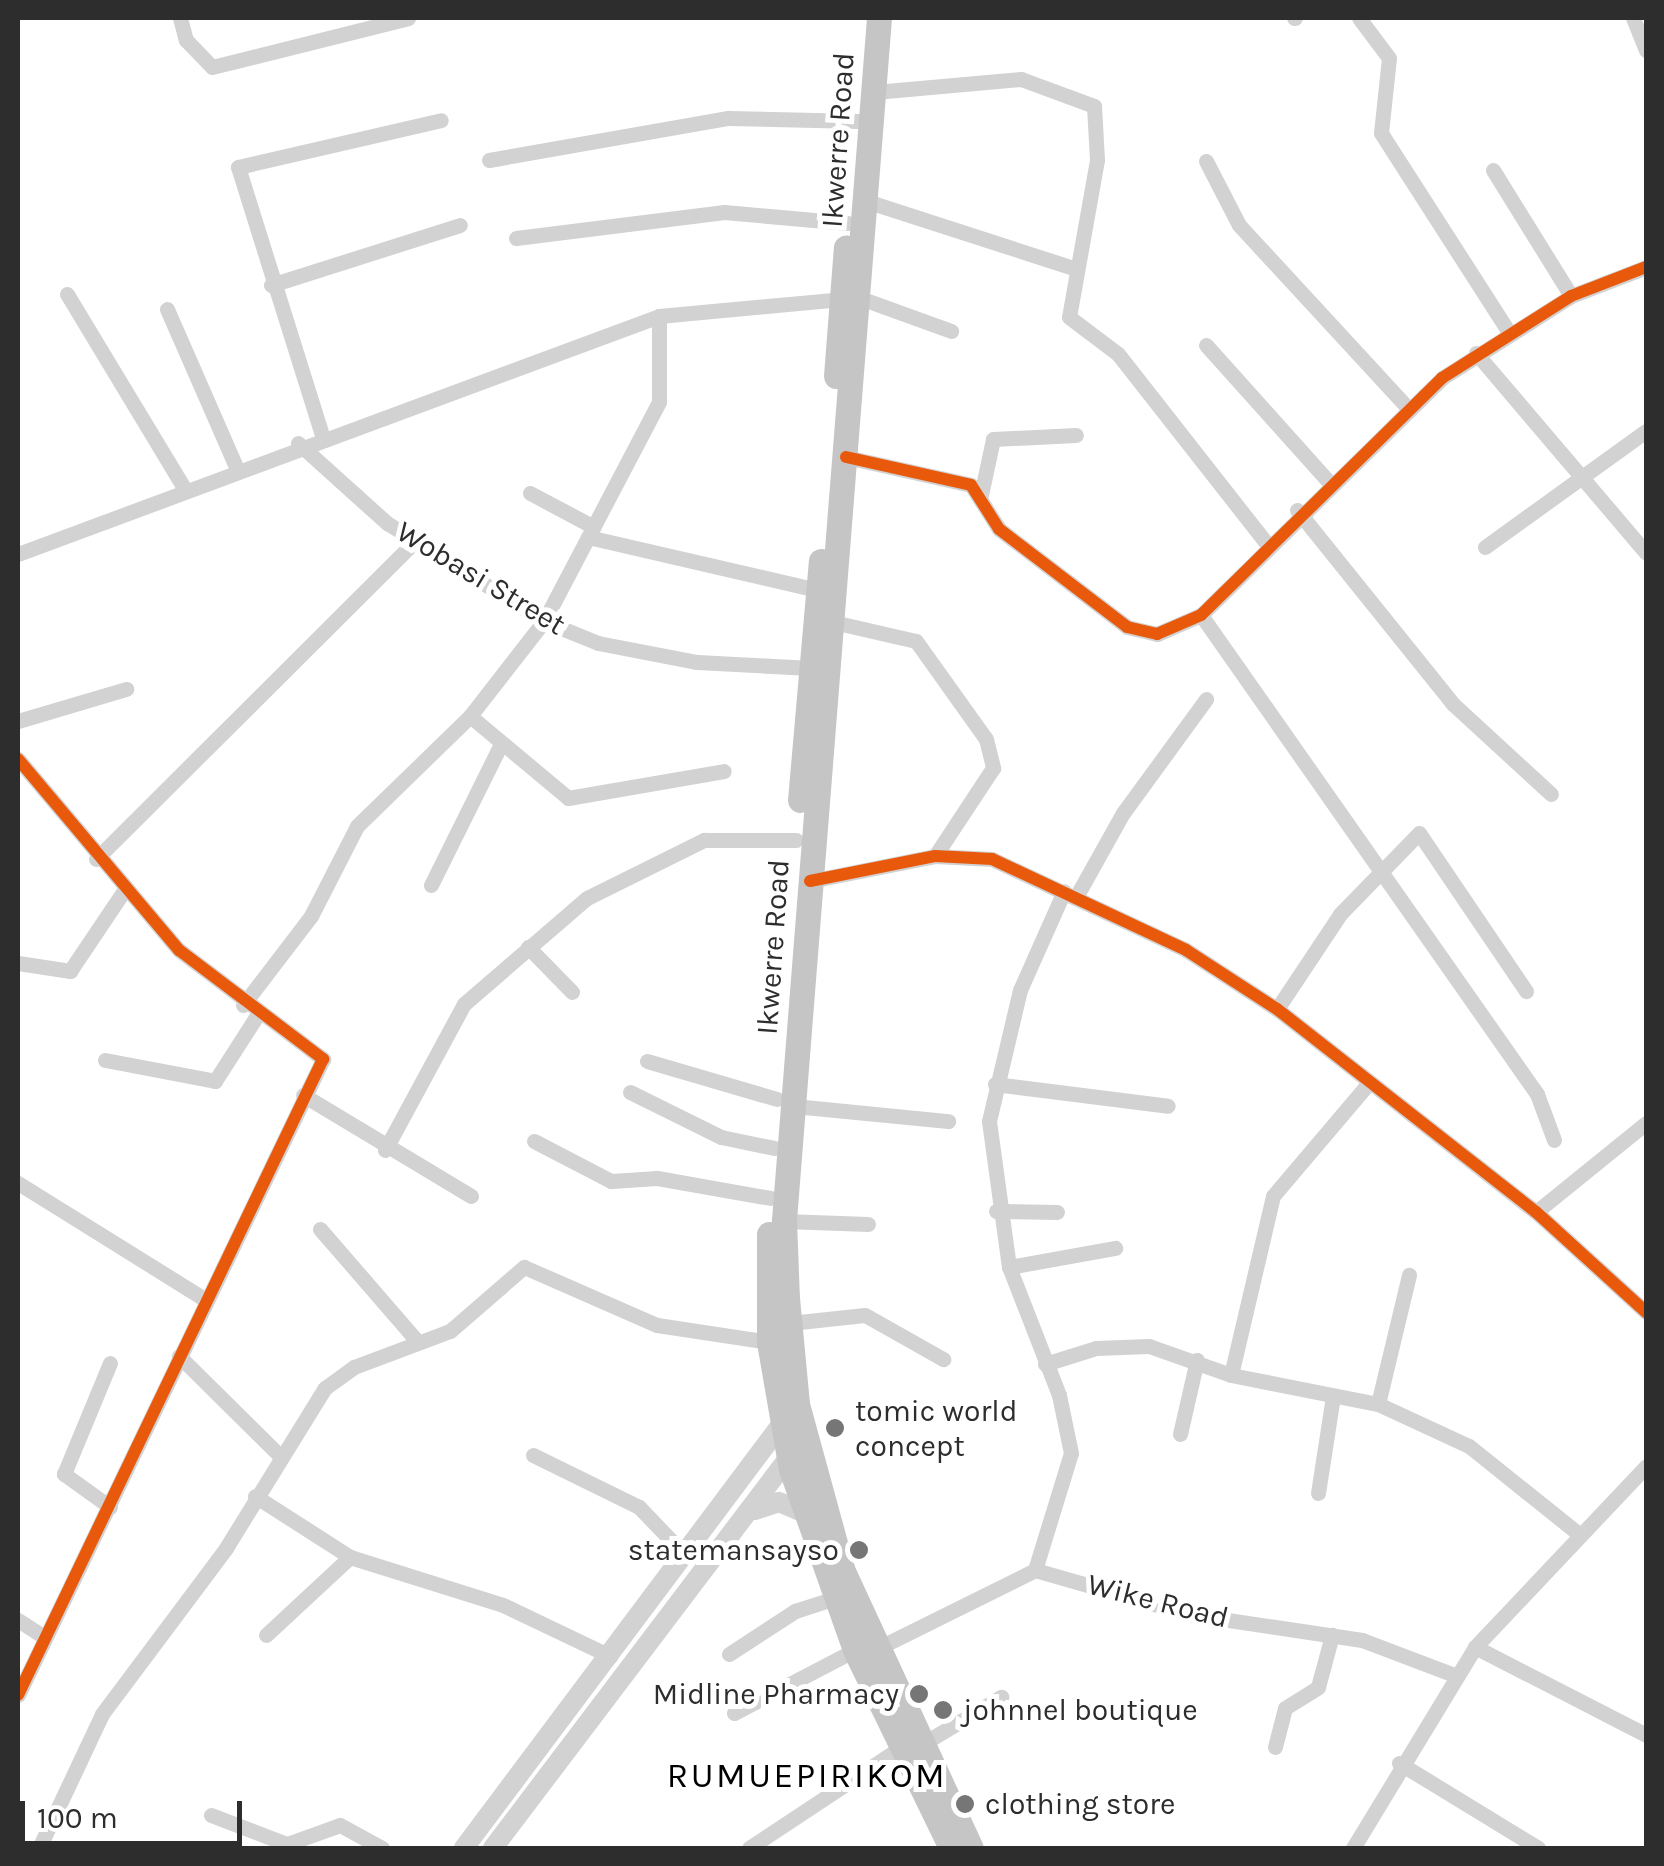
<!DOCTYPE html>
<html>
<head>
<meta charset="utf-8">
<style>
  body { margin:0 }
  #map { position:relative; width:1664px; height:1866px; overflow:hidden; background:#fff; font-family:Karla,sans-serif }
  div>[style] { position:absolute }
  .minor>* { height:15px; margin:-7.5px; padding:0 7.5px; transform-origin:7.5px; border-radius:7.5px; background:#d2d2d2 }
  .tertiary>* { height:20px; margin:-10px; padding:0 10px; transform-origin:10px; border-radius:10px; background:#d2d2d2 }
  .primary>* { height:25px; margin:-12.5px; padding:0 12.5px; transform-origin:12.5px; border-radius:12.5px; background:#c5c5c5 }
  .cycleway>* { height:12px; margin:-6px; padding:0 6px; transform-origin:6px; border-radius:6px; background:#e8590c }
  .dots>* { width:28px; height:28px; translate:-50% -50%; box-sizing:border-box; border:5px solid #fff; border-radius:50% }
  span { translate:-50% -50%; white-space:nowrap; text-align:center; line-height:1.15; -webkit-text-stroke:10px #fff; paint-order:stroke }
  .street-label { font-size:30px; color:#2d2d2d }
  .poi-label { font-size:30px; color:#2d2d2d }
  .left { translate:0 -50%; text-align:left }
  .right { translate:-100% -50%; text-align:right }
  .quarter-label { font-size:35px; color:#000; letter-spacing:2.5px }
  .frame { position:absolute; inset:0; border:20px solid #2d2d2d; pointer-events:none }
  .scale { position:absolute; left:20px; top:1801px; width:222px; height:45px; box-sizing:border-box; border:5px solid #2d2d2d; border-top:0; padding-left:12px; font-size:30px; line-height:35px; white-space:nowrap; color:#2d2d2d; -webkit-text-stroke:8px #fff; paint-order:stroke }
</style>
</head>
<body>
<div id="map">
  <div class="minor">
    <i style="left:180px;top:18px;width:23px;rotate:75deg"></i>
    <i style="left:186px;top:40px;width:37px;rotate:46deg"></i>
    <i style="left:212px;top:67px;width:202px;rotate:-14deg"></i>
    <i style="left:1294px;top:18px;width:1px"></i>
    <i style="left:1359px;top:18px;width:50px;rotate:53.1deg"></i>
    <i style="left:1389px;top:58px;width:75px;rotate:96.1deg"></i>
    <i style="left:1381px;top:133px;width:235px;rotate:57.3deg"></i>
    <i style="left:1633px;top:18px;width:35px;rotate:68deg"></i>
    <i style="left:875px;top:92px;width:147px;rotate:-5.1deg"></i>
    <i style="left:1021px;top:79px;width:78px;rotate:20.3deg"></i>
    <i style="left:1094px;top:106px;width:54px;rotate:86.8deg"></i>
    <i style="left:1097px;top:160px;width:159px;rotate:100.1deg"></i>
    <i style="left:1069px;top:317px;width:61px;rotate:37.1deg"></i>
    <i style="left:1118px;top:354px;width:240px;rotate:51.9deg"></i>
    <i style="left:489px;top:160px;width:243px;rotate:-10deg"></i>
    <i style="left:728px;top:118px;width:130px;rotate:1.3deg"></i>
    <i style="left:1206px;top:161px;width:72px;rotate:62.7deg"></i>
    <i style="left:1239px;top:225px;width:249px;rotate:47.3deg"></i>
    <i style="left:1493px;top:170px;width:148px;rotate:58.2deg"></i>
    <i style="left:866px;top:201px;width:219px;rotate:17.9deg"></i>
    <i style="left:516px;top:238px;width:210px;rotate:-7.1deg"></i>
    <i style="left:724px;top:212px;width:124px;rotate:5.1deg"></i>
    <i style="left:271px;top:285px;width:198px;rotate:-17.6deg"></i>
    <i style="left:67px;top:294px;width:230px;rotate:58.9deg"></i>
    <i style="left:860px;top:298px;width:97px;rotate:19.9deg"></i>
    <i style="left:167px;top:309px;width:175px;rotate:66.4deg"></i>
    <i style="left:1206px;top:345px;width:184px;rotate:48.1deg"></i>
    <i style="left:1476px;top:353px;width:262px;rotate:49.6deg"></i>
    <i style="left:322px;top:435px;width:281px;rotate:-107.4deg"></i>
    <i style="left:238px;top:167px;width:208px;rotate:-13deg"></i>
    <i style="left:298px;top:443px;width:120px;rotate:42deg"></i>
    <i style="left:387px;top:523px;width:185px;rotate:32deg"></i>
    <i style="left:544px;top:621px;width:58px;rotate:22.2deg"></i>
    <i style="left:598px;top:643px;width:101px;rotate:10.9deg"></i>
    <i style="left:697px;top:662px;width:114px;rotate:3deg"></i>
    <i style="left:846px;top:457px;width:128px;rotate:12.6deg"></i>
    <i style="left:971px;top:485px;width:52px;rotate:57.5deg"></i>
    <i style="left:999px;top:529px;width:161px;rotate:37.4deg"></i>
    <i style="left:1127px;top:627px;width:31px;rotate:13deg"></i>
    <i style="left:1157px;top:634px;width:48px;rotate:-23.4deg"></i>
    <i style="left:1201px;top:615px;width:338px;rotate:-44.5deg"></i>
    <i style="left:1442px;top:378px;width:153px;rotate:-32.4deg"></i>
    <i style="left:1571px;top:296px;width:80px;rotate:-21.1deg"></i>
    <i style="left:530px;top:493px;width:72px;rotate:28deg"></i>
    <i style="left:981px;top:495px;width:57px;rotate:-77.9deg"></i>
    <i style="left:993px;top:439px;width:83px;rotate:-2.8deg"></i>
    <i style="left:1297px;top:510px;width:249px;rotate:51.2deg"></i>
    <i style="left:1453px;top:704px;width:133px;rotate:42.6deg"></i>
    <i style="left:588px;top:537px;width:236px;rotate:13deg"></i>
    <i style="left:1485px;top:547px;width:198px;rotate:-35.8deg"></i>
    <i style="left:18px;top:554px;width:684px;rotate:-20.37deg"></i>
    <i style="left:659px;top:316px;width:183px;rotate:-5.3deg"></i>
    <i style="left:1201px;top:615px;width:585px;rotate:54.95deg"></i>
    <i style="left:1537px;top:1094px;width:49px;rotate:69.7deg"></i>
    <i style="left:833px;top:622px;width:85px;rotate:12.9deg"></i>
    <i style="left:916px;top:641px;width:120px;rotate:54.5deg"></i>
    <i style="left:986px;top:739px;width:30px;rotate:76deg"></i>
    <i style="left:993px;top:768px;width:105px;rotate:123.4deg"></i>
    <i style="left:470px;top:716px;width:128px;rotate:39.9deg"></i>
    <i style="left:568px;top:798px;width:158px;rotate:-9.8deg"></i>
    <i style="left:18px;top:721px;width:113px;rotate:-16.5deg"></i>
    <i style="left:18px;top:759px;width:250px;rotate:49.9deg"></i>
    <i style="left:179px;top:950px;width:181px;rotate:37.1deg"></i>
    <i style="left:323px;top:1059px;width:705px;rotate:115.62deg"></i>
    <i style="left:96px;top:859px;width:450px;rotate:-44.9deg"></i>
    <i style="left:810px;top:881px;width:127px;rotate:-11.3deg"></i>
    <i style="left:935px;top:856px;width:57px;rotate:3deg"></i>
    <i style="left:992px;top:859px;width:214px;rotate:25.1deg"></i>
    <i style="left:1186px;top:950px;width:108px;rotate:33deg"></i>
    <i style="left:1277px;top:1009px;width:329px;rotate:38.1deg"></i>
    <i style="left:1536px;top:1212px;width:149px;rotate:42.3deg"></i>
    <i style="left:431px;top:885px;width:155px;rotate:-63.6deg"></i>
    <i style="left:1076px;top:897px;width:96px;rotate:-60.8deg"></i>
    <i style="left:1123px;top:813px;width:141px;rotate:-53.9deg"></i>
    <i style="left:528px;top:947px;width:63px;rotate:45.6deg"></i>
    <i style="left:18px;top:963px;width:53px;rotate:8.7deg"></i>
    <i style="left:70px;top:971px;width:95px;rotate:-56.1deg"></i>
    <i style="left:243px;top:1005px;width:112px;rotate:-52.6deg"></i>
    <i style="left:311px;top:916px;width:101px;rotate:-62.9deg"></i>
    <i style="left:357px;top:826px;width:158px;rotate:-44.2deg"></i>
    <i style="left:470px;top:716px;width:120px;rotate:-52.1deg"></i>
    <i style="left:544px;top:621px;width:247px;rotate:-62.3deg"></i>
    <i style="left:659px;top:402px;width:86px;rotate:-90deg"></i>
    <i style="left:1277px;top:1009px;width:114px;rotate:-56.4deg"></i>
    <i style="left:1340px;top:914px;width:113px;rotate:-45.7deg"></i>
    <i style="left:1419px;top:833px;width:191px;rotate:55.9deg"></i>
    <i style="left:105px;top:1060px;width:112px;rotate:10.8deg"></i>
    <i style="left:215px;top:1081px;width:80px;rotate:-57.3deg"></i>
    <i style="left:647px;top:1061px;width:135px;rotate:16.3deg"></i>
    <i style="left:995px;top:1084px;width:174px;rotate:7.2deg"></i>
    <i style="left:630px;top:1092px;width:102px;rotate:26.3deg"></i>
    <i style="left:721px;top:1137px;width:54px;rotate:11.7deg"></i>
    <i style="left:303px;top:1095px;width:196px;rotate:31deg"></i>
    <i style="left:794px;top:1106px;width:155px;rotate:5.6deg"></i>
    <i style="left:534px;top:1141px;width:87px;rotate:27.5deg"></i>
    <i style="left:611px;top:1181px;width:46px;rotate:-3.7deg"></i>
    <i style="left:657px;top:1178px;width:115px;rotate:10deg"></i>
    <i style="left:385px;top:1150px;width:166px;rotate:-61.6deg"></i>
    <i style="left:464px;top:1004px;width:162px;rotate:-40.8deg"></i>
    <i style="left:587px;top:898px;width:131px;rotate:-26.4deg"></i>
    <i style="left:704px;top:840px;width:92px"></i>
    <i style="left:18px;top:1183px;width:221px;rotate:31.9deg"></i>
    <i style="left:996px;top:1211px;width:61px;rotate:0.9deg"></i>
    <i style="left:1536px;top:1212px;width:141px;rotate:-39deg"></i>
    <i style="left:784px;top:1221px;width:84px;rotate:2deg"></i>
    <i style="left:320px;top:1229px;width:147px;rotate:49.1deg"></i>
    <i style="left:1009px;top:1267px;width:108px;rotate:-10.2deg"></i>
    <i style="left:790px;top:1323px;width:75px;rotate:-6.1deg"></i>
    <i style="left:865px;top:1315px;width:90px;rotate:29.4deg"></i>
    <i style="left:179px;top:1356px;width:139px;rotate:44.7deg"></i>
    <i style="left:1045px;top:1364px;width:53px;rotate:-17.4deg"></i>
    <i style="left:1096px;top:1348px;width:53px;rotate:-2.2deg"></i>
    <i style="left:1149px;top:1346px;width:87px;rotate:19.5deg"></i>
    <i style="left:1231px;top:1375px;width:150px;rotate:11.2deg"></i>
    <i style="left:1378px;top:1404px;width:100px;rotate:24.8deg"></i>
    <i style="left:1469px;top:1446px;width:141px;rotate:38.7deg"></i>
    <i style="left:1231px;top:1375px;width:184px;rotate:-76.8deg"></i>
    <i style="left:1273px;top:1196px;width:147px;rotate:-49.7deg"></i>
    <i style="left:1378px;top:1404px;width:133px;rotate:-76.5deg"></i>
    <i style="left:1180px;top:1434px;width:76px;rotate:-77.1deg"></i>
    <i style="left:533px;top:1455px;width:118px;rotate:26.1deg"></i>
    <i style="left:639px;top:1507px;width:66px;rotate:46.2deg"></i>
    <i style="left:1318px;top:1493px;width:98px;rotate:-81.2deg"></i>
    <i style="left:255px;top:1496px;width:113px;rotate:32.7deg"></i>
    <i style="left:350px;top:1557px;width:160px;rotate:17.4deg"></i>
    <i style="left:503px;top:1605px;width:119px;rotate:25.5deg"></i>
    <i style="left:110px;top:1507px;width:57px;rotate:-144.3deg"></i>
    <i style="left:64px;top:1474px;width:120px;rotate:-67.5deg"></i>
    <i style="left:1035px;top:1570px;width:122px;rotate:-72.9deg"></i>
    <i style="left:1071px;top:1453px;width:59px;rotate:-101.7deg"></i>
    <i style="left:1059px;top:1395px;width:137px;rotate:-111.3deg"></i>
    <i style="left:1009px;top:1267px;width:147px;rotate:-97.8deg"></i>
    <i style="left:989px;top:1121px;width:135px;rotate:-76.7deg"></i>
    <i style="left:1020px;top:990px;width:108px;rotate:-66deg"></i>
    <i style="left:18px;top:1620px;width:31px;rotate:33deg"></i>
    <i style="left:266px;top:1635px;width:115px;rotate:-42.9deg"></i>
    <i style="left:1475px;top:1647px;width:192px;rotate:27.2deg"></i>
    <i style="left:874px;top:1650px;width:180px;rotate:-26.4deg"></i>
    <i style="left:1035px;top:1570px;width:159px;rotate:16deg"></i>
    <i style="left:1188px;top:1614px;width:176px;rotate:8.5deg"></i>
    <i style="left:1362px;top:1640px;width:98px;rotate:20.8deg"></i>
    <i style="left:729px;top:1654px;width:79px;rotate:-33.1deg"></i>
    <i style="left:795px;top:1611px;width:42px;rotate:-18deg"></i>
    <i style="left:734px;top:1713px;width:136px;rotate:-27.5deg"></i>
    <i style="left:919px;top:1746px;width:96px;rotate:-30.9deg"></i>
    <i style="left:1275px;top:1747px;width:40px;rotate:-75.6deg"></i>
    <i style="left:1285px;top:1708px;width:39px;rotate:-32deg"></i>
    <i style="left:1318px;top:1687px;width:54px;rotate:-74.9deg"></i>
    <i style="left:1399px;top:1763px;width:163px;rotate:31.4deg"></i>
    <i style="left:211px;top:1815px;width:81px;rotate:20.9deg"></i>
    <i style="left:287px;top:1844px;width:56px;rotate:-19.7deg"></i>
    <i style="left:340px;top:1825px;width:48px;rotate:28.7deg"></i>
    <i style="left:39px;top:1848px;width:148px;rotate:-64.8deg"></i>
    <i style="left:102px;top:1714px;width:207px;rotate:-53.2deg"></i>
    <i style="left:226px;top:1548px;width:188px;rotate:-58.3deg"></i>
    <i style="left:325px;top:1388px;width:36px;rotate:-36deg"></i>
    <i style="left:354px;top:1367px;width:103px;rotate:-20.6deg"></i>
    <i style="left:450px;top:1331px;width:98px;rotate:-40.9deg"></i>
    <i style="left:524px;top:1267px;width:145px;rotate:23.6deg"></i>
    <i style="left:657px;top:1325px;width:113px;rotate:8.6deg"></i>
    <i style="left:749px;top:1848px;width:181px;rotate:-33.5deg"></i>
    <i style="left:1353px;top:1848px;width:235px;rotate:-58.7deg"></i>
    <i style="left:1475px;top:1647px;width:249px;rotate:-46.6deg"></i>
  </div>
  <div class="tertiary">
    <i style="left:755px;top:1510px;width:25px;rotate:-18deg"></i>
    <i style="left:779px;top:1502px;width:28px;rotate:23deg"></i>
    <i style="left:464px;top:1848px;width:542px;rotate:-53.17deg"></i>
    <i style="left:493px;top:1848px;width:502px;rotate:-52.86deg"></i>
  </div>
  <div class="primary">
    <i style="left:879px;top:18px;width:1207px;rotate:94.52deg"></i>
    <i style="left:784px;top:1221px;width:77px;rotate:87.8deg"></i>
    <i style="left:787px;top:1298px;width:106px;rotate:84.6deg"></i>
    <i style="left:797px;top:1404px;width:171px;rotate:74.7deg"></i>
    <i style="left:842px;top:1569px;width:307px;rotate:65.2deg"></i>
    <i style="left:836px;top:376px;width:129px;rotate:-85.6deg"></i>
    <i style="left:800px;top:800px;width:240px;rotate:-85deg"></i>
    <i style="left:769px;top:1234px;width:108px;rotate:90deg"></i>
    <i style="left:769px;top:1342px;width:129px;rotate:80.2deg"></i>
    <i style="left:791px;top:1469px;width:192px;rotate:70.5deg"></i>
    <i style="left:855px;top:1650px;width:220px;rotate:64.1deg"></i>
  </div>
  <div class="cycleway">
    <i style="left:846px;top:457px;width:128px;rotate:12.6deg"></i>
    <i style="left:971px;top:485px;width:52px;rotate:57.5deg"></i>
    <i style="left:999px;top:529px;width:161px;rotate:37.4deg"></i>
    <i style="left:1127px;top:627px;width:31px;rotate:13deg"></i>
    <i style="left:1157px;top:634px;width:48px;rotate:-23.4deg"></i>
    <i style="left:1201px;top:615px;width:338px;rotate:-44.5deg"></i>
    <i style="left:1442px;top:378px;width:153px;rotate:-32.4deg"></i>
    <i style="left:1571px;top:296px;width:80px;rotate:-21.1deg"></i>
    <i style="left:18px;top:759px;width:250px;rotate:49.9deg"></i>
    <i style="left:179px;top:950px;width:181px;rotate:37.1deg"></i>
    <i style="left:323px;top:1059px;width:705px;rotate:115.62deg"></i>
    <i style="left:810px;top:881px;width:127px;rotate:-11.3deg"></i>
    <i style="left:935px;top:856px;width:57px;rotate:3deg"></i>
    <i style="left:992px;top:859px;width:214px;rotate:25.1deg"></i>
    <i style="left:1186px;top:950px;width:108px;rotate:33deg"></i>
    <i style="left:1277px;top:1009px;width:329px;rotate:38.1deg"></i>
    <i style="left:1536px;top:1212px;width:149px;rotate:42.3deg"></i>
  </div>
  <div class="dots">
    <i style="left:835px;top:1428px;background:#767676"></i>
    <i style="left:859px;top:1550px;background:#767676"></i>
    <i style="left:919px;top:1694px;background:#767676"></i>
    <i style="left:943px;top:1710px;background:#767676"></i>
    <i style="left:965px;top:1804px;background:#767676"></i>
  </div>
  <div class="street-label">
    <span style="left:838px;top:140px;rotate:-86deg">Ikwerre Road</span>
    <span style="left:481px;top:578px;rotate:31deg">Wobasi Street</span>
    <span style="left:773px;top:947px;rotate:-86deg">Ikwerre Road</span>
    <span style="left:1158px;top:1601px;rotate:14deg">Wike Road</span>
  </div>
  <div class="poi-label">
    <span class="left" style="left:855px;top:1428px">tomic world<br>concept</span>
    <span class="right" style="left:839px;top:1550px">statemansayso</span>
    <span class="right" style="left:899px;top:1694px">Midline Pharmacy</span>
    <span class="left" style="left:963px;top:1710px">johnnel boutique</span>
    <span class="left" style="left:985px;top:1804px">clothing store</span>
  </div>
  <div class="quarter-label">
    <span style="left:807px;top:1776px">RUMUEPIRIKOM</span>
  </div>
  <div class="frame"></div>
  <div class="scale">100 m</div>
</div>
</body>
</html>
